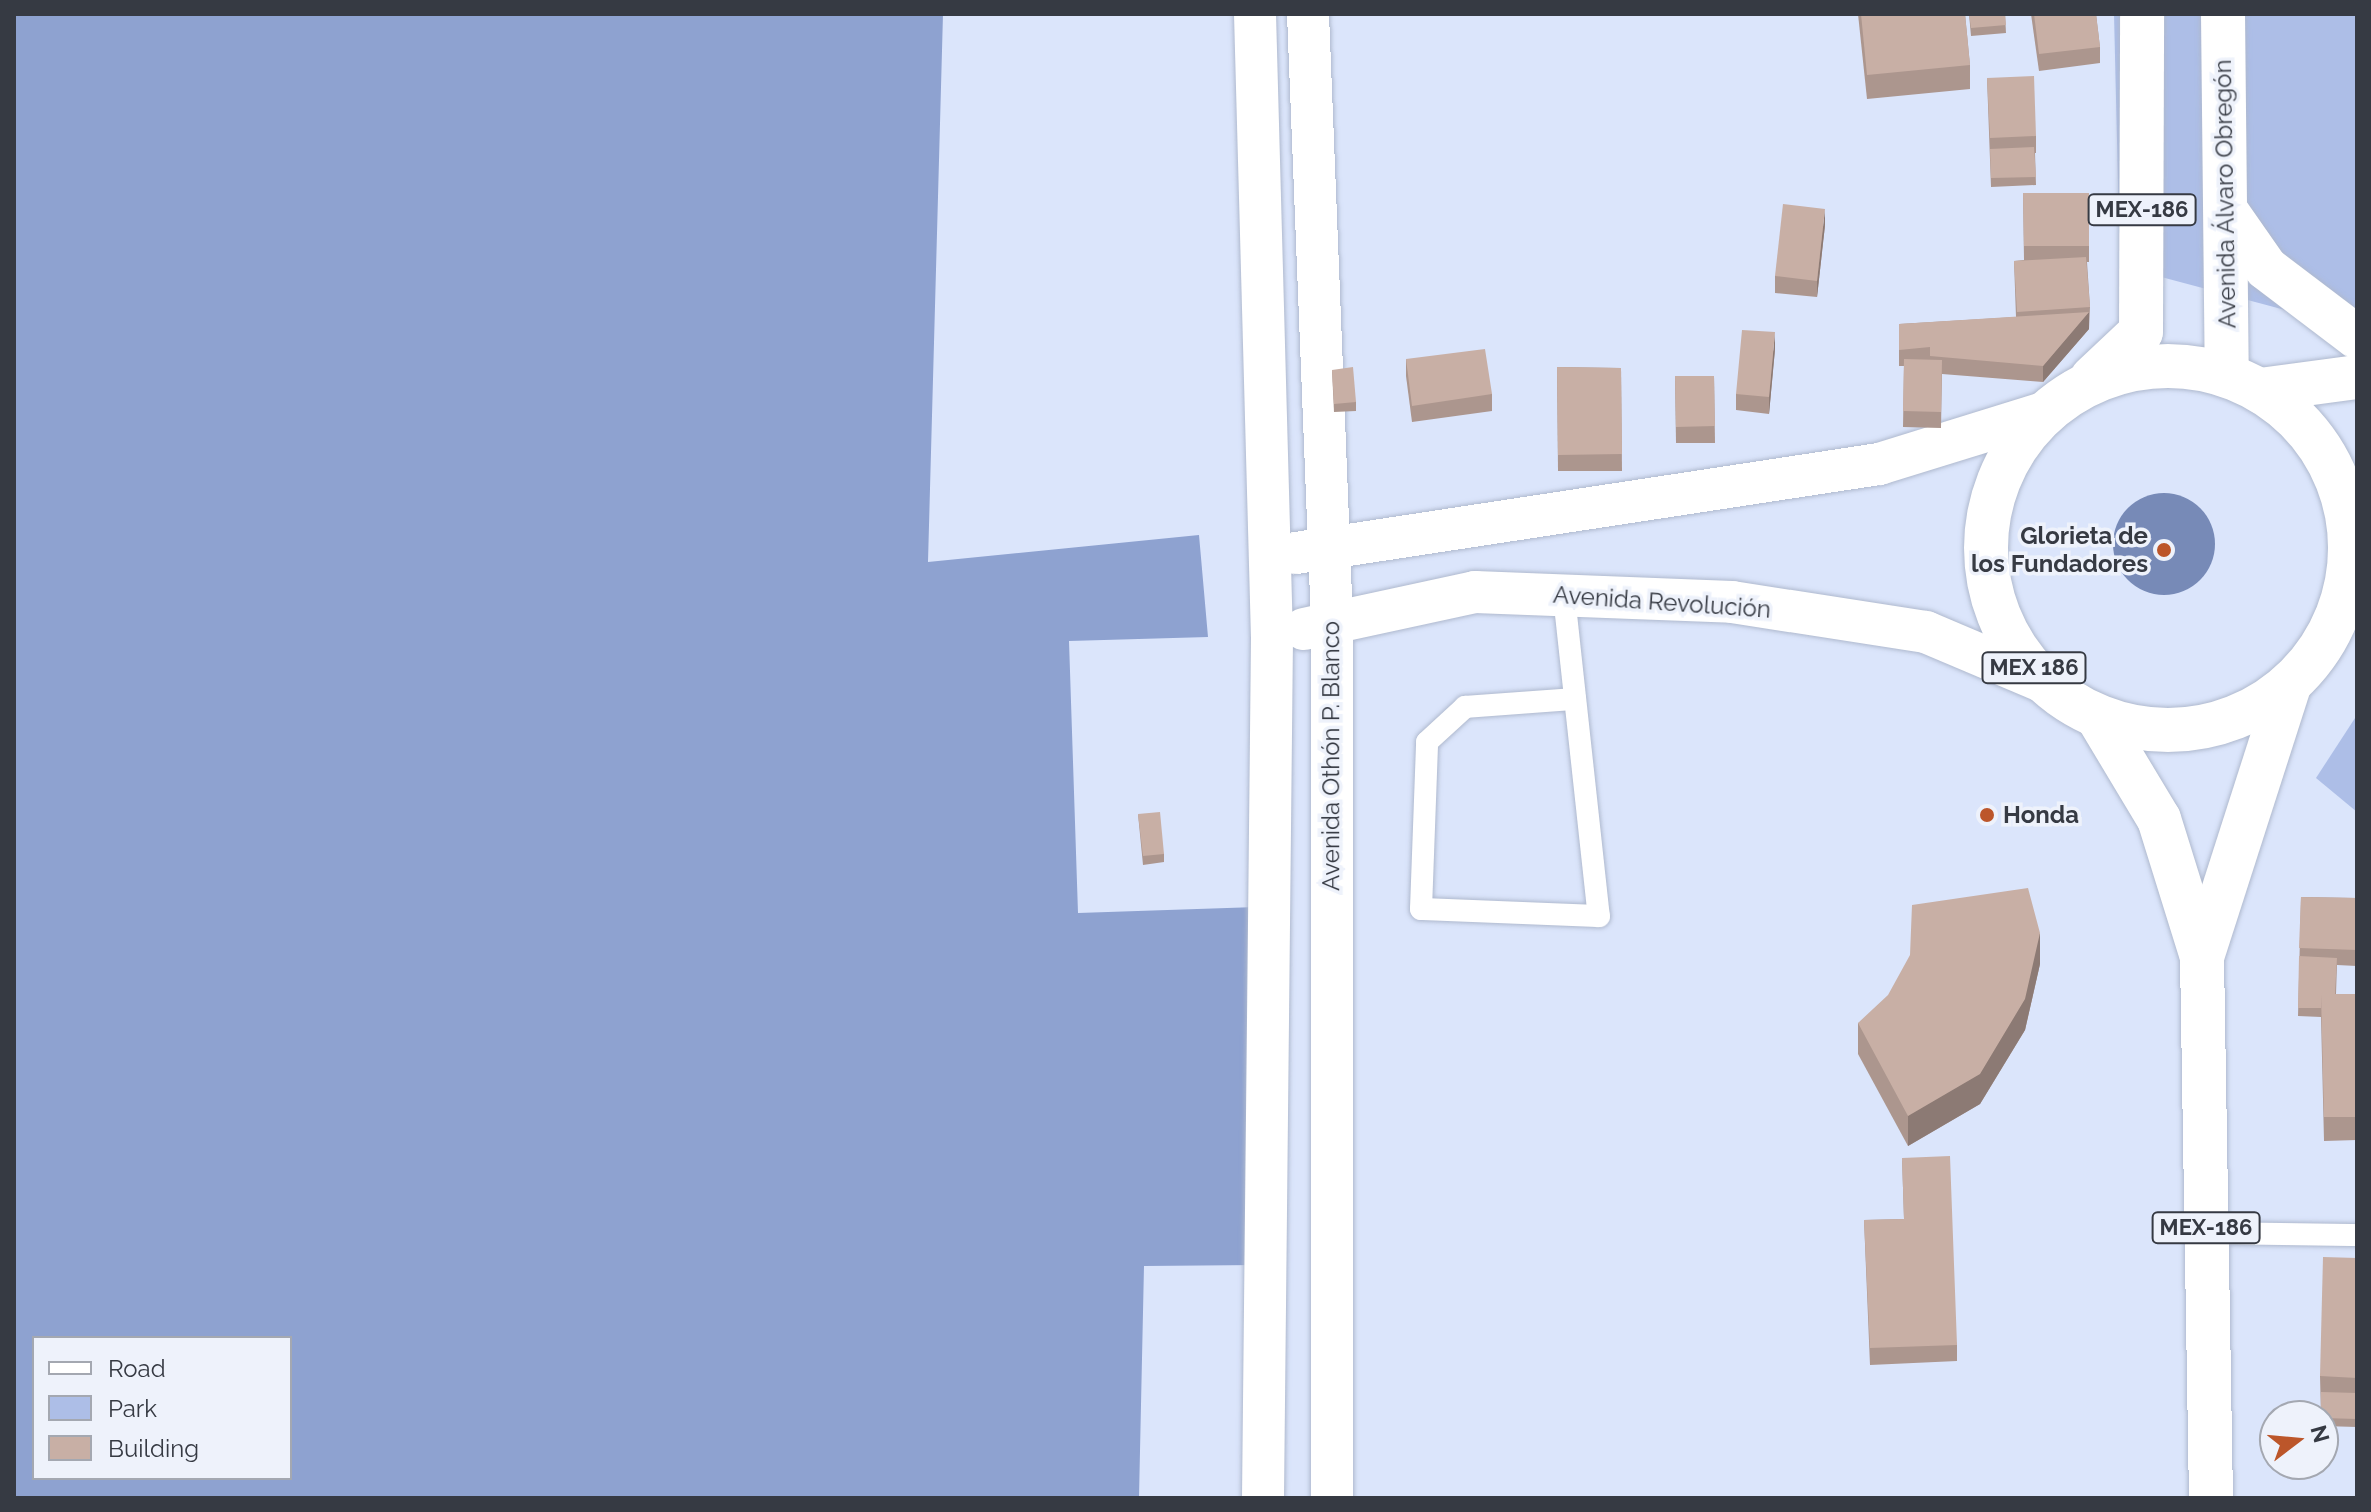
<!DOCTYPE html>
<html>
<head>
<meta charset="utf-8">
<style>
  body { margin:0 }
  #map { position:relative; width:2371px; height:1512px; overflow:hidden; background:#dbe5fb; font-family:Raleway,sans-serif }
  div>[style] { position:absolute }
  .green>* { inset:0; background:#adbee7 }
  .forest>* { inset:0; background:#8ea2d0 }
  .water>* { inset:0; background:#778ab7 }
  .round { border-radius:50% }
  .roads { filter:drop-shadow(0 0 2px #afb9ce) drop-shadow(0 0 2px #afb9ce) }
  .service>* { height:22px; margin:-11px; padding:0 11px; transform-origin:11px; border-radius:11px; background:#fff }
  .minor>* { height:42px; margin:-21px; padding:0 21px; transform-origin:21px; border-radius:21px; background:#fff }
  .primary>* { height:44px; margin:-22px; padding:0 22px; transform-origin:22px; border-radius:22px; background:#fff }
  .primary>.ring { margin:-22px; padding:0; box-sizing:content-box; background:none; border:44px solid #fff; border-radius:50% }
  .wall>* { inset:0; background:#ac968e }
  .shaded-wall>* { inset:0; background:#8c7a74 }
  .building>* { inset:0; background:#c8afa5 }
  .dots>* { width:22px; height:22px; translate:-50% -50%; box-sizing:border-box; border:4px solid #eef2fb; border-radius:50% }
  span { translate:-50% -50%; white-space:nowrap; text-align:center; line-height:1.15; -webkit-text-stroke:7px #eef2fb; paint-order:stroke }
  .shield-label span { padding:2px 6px; background:#eef2fb; border:2px solid; border-radius:6px; -webkit-text-stroke-width:0 }
  .shield-label { font-size:22px; color:#363a43; font-weight:700 }
  .street-label { font-size:24px; color:#363a43 }
  .poi-label { font-size:24px; color:#363a43; font-weight:700 }
  .right { translate:-100% -50%; text-align:right }
  .left { translate:0 -50%; text-align:left }
  .frame { position:absolute; inset:0; border:16px solid #363a43; pointer-events:none }
  .legend { position:absolute; left:32px; top:1336px; width:260px; height:144px; box-sizing:border-box; background:#eef2fb; border:2px solid #a4a8b1; margin:0; padding:10px 14px; list-style:none; font-size:24px; color:#363a43 }
  .legend li { display:flex; align-items:center; gap:16px; height:40px }
  .legend b { width:40px; border:2px solid #a4a8b1 }
  .north { position:absolute; left:2259px; top:1400px; width:80px; height:80px; box-sizing:border-box; background:#eef2fb; border:2px solid #a4a8b1; border-radius:50%; rotate:74deg; font-size:22px; font-weight:700; line-height:32px; text-align:center; color:#363a43 }
  .north::after { content:''; display:block; margin:auto; width:28px; height:36px; background:#bc562a; clip-path:polygon(50% 0,100% 100%,50% 72%,0 100%) }
</style>
</head>
<body>
<div id="map">
  <div class="green">
    <i style="clip-path:polygon(2114px 14px,2357px 14px,2357px 329px,2120px 266px)"></i>
    <i style="clip-path:polygon(2357px 715px,2357px 812px,2316px 778px)"></i>
  </div>
  <div class="forest">
    <i style="clip-path:polygon(evenodd,14px 14px,943px 14px,928px 562px,1199px 535px,1208px 637px,1069px 641px,1078px 913px,1257px 907px,1258px 1265px,1144px 1266px,1139px 1498px,14px 1498px,14px 14px,34px 1338px,290px 1338px,290px 1478px,34px 1478px,34px 1338px)"></i>
  </div>
  <div class="water">
    <i class="round" style="left:2113px;top:493px;width:102px;height:102px"></i>
  </div>
  <div class="roads">
    <div class="service">
      <i style="left:1564px;top:596px;width:322px;rotate:83.8deg"></i>
      <i style="left:1599px;top:916px;width:178px;rotate:-177.7deg"></i>
      <i style="left:1421px;top:909px;width:167px;rotate:-87.9deg"></i>
      <i style="left:1427px;top:742px;width:52px;rotate:-42.6deg"></i>
      <i style="left:1465px;top:707px;width:110px;rotate:-4.2deg"></i>
      <i style="left:2206px;top:1233px;width:151px;rotate:0.8deg"></i>
    </div>
    <div class="minor">
      <i style="left:1255px;top:14px;width:624px;rotate:88.44deg"></i>
      <i style="left:1272px;top:638px;width:860px;rotate:90.6deg"></i>
      <i style="left:1308px;top:14px;width:608px;rotate:87.74deg"></i>
      <i style="left:1332px;top:622px;width:876px;rotate:90deg"></i>
      <i style="left:1296px;top:553px;width:590px;rotate:-8.68deg"></i>
      <i style="left:1879px;top:464px;width:173px;rotate:-17.2deg"></i>
      <i style="left:1304px;top:629px;width:175px;rotate:-12.2deg"></i>
      <i style="left:1475px;top:592px;width:257px;rotate:2.2deg"></i>
      <i style="left:1732px;top:602px;width:196px;rotate:8.8deg"></i>
      <i style="left:1926px;top:632px;width:130px;rotate:23deg"></i>
    </div>
    <div class="primary">
      <i style="left:2223px;top:14px;width:360px;rotate:89.4deg"></i>
      <i style="left:2227px;top:212px;width:68px;rotate:55.1deg"></i>
      <i style="left:2266px;top:268px;width:114px;rotate:37.2deg"></i>
      <i class="ring" style="left:1986px;top:366px;width:320px;height:320px"></i>
      <i style="left:2092px;top:378px;width:67px;rotate:-43.2deg"></i>
      <i style="left:2141px;top:332px;width:318px;rotate:-89.8deg"></i>
      <i style="left:2260px;top:390px;width:98px;rotate:-7.6deg"></i>
      <i style="left:2097px;top:716px;width:120px;rotate:59deg"></i>
      <i style="left:2159px;top:819px;width:145px;rotate:72.7deg"></i>
      <i style="left:2202px;top:957px;width:541px;rotate:89.05deg"></i>
      <i style="left:2202px;top:957px;width:285px;rotate:-72.2deg"></i>
    </div>
  </div>
  <div class="wall">
    <i style="clip-path:polygon(1858px 14px,1965px 14px,1970px 65px,1970px 89px,1867px 99px)"></i>
    <i style="clip-path:polygon(1969px 14px,2005px 14px,2006px 33px,1971px 36px)"></i>
    <i style="clip-path:polygon(2031px 14px,2096px 14px,2100px 47px,2100px 63px,2039px 71px)"></i>
    <i style="clip-path:polygon(1987px 78px,2036px 136px,2036px 153px,2035px 153px,2036px 185px,1991px 187px)"></i>
    <i style="clip-path:polygon(2023px 193px,2089px 193px,2089px 262px,2087px 262px,2090px 307px,2089px 329px,2043px 382px,1942px 374px,1941px 428px,1903px 427px,1904px 366px,1899px 366px,1899px 324px,2016px 317px,2014px 261px,2024px 260px)"></i>
    <i style="clip-path:polygon(1825px 225px,1817px 297px,1775px 293px,1775px 276px)"></i>
    <i style="clip-path:polygon(1775px 349px,1769px 414px,1736px 410px,1736px 394px)"></i>
    <i style="clip-path:polygon(1406px 359px,1492px 394px,1492px 411px,1412px 422px,1406px 376px)"></i>
    <i style="clip-path:polygon(1557px 367px,1621px 368px,1622px 471px,1558px 471px)"></i>
    <i style="clip-path:polygon(1332px 370px,1356px 402px,1356px 411px,1334px 412px)"></i>
    <i style="clip-path:polygon(1675px 376px,1714px 376px,1715px 443px,1676px 443px)"></i>
    <i style="clip-path:polygon(1138px 814px,1164px 854px,1164px 862px,1143px 865px)"></i>
    <i style="clip-path:polygon(2301px 897px,2357px 898px,2357px 966px,2337px 965px,2336px 994px,2357px 994px,2357px 1140px,2324px 1141px,2321px 1017px,2298px 1016px)"></i>
    <i style="clip-path:polygon(2040px 964px,2025px 1030px,1980px 1104px,1908px 1146px,1858px 1054px,1858px 1023px)"></i>
    <i style="clip-path:polygon(1902px 1158px,1957px 1345px,1957px 1361px,1870px 1365px,1864px 1220px,1904px 1219px)"></i>
    <i style="clip-path:polygon(2357px 1258px,2357px 1427px,2323px 1426px,2323px 1416px,2321px 1416px,2320px 1376px)"></i>
  </div>
  <div class="shaded-wall">
    <i style="clip-path:polygon(1825px 209px,1825px 225px,1817px 297px,1817px 281px)"></i>
    <i style="clip-path:polygon(2089px 312px,2089px 329px,2043px 382px,2043px 366px)"></i>
    <i style="clip-path:polygon(1775px 332px,1775px 349px,1769px 414px,1769px 397px)"></i>
    <i style="clip-path:polygon(2040px 933px,2040px 964px,2025px 1030px,1980px 1104px,1908px 1146px,1908px 1116px)"></i>
  </div>
  <div class="building">
    <i style="clip-path:polygon(1861px 14px,1965px 14px,1970px 65px,1867px 75px)"></i>
    <i style="clip-path:polygon(1969px 14px,2005px 14px,2006px 25px,1971px 28px)"></i>
    <i style="clip-path:polygon(2034px 14px,2096px 14px,2100px 47px,2039px 54px)"></i>
    <i style="clip-path:polygon(2034px 76px,2036px 136px,1990px 138px,1987px 78px)"></i>
    <i style="clip-path:polygon(2034px 147px,2036px 177px,1991px 178px,1990px 149px)"></i>
    <i style="clip-path:polygon(2023px 193px,2089px 193px,2089px 246px,2024px 246px)"></i>
    <i style="clip-path:polygon(1783px 204px,1825px 209px,1817px 281px,1775px 276px)"></i>
    <i style="clip-path:polygon(2086px 257px,2090px 307px,2017px 312px,2014px 261px)"></i>
    <i style="clip-path:polygon(2089px 312px,2043px 366px,1930px 356px,1930px 347px,1899px 350px,1899px 324px)"></i>
    <i style="clip-path:polygon(1742px 330px,1775px 332px,1769px 397px,1736px 394px)"></i>
    <i style="clip-path:polygon(1485px 349px,1492px 394px,1412px 406px,1406px 359px)"></i>
    <i style="clip-path:polygon(1904px 359px,1942px 360px,1941px 412px,1903px 411px)"></i>
    <i style="clip-path:polygon(1353px 367px,1356px 402px,1334px 404px,1332px 370px)"></i>
    <i style="clip-path:polygon(1557px 367px,1621px 368px,1622px 454px,1558px 455px)"></i>
    <i style="clip-path:polygon(1675px 376px,1714px 376px,1715px 426px,1676px 427px)"></i>
    <i style="clip-path:polygon(1160px 812px,1164px 854px,1143px 856px,1138px 814px)"></i>
    <i style="clip-path:polygon(2028px 888px,2040px 933px,2025px 999px,1980px 1074px,1908px 1116px,1858px 1023px,1888px 995px,1910px 955px,1912px 905px)"></i>
    <i style="clip-path:polygon(2301px 897px,2357px 898px,2357px 950px,2299px 948px)"></i>
    <i style="clip-path:polygon(2299px 956px,2337px 958px,2335px 994px,2321px 994px,2321px 1008px,2298px 1008px)"></i>
    <i style="clip-path:polygon(2321px 994px,2357px 994px,2357px 1117px,2324px 1117px)"></i>
    <i style="clip-path:polygon(1950px 1156px,1957px 1345px,1870px 1348px,1864px 1220px,1904px 1219px,1902px 1158px)"></i>
    <i style="clip-path:polygon(2323px 1257px,2357px 1258px,2357px 1378px,2320px 1376px)"></i>
    <i style="clip-path:polygon(2321px 1392px,2357px 1393px,2357px 1419px,2323px 1418px,2323px 1416px,2321px 1416px)"></i>
  </div>
  <div class="dots">
    <i style="left:2164px;top:550px;background:#bc562a"></i>
    <i style="left:1987px;top:815px;background:#bc562a"></i>
  </div>
  <div class="shield-label">
    <span style="left:2142px;top:210px">MEX-186</span>
    <span style="left:2034px;top:668px">MEX 186</span>
    <span style="left:2206px;top:1228px">MEX-186</span>
  </div>
  <div class="street-label">
    <span style="left:2225px;top:194px;rotate:-91deg">Avenida Álvaro Obregón</span>
    <span style="left:1662px;top:602px;rotate:4deg">Avenida Revolución</span>
    <span style="left:1331px;top:756px;rotate:-90deg">Avenida Othón P. Blanco</span>
  </div>
  <div class="poi-label">
    <span class="right" style="left:2148px;top:550px">Glorieta de<br>los Fundadores</span>
    <span class="left" style="left:2003px;top:815px">Honda</span>
  </div>
  <div class="frame"></div>
  <ul class="legend">
  <li><b style="height:10px;background:#fff"></b>Road</li>
  <li><b style="height:22px;background:#adbee7"></b>Park</li>
  <li><b style="height:22px;background:#c8afa5"></b>Building</li>
  </ul>
  <div class="north">N</div>
</div>
</body>
</html>
